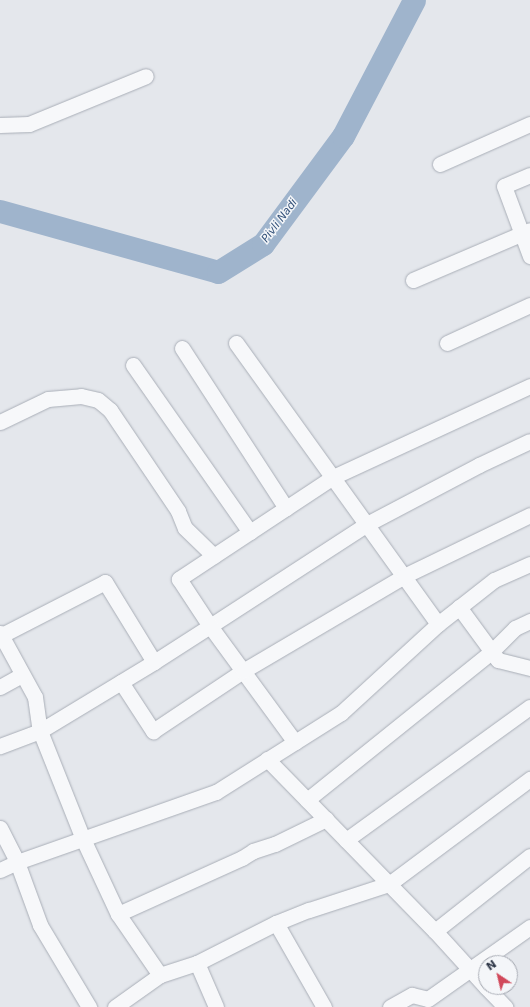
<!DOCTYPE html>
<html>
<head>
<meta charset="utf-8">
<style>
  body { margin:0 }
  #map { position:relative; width:530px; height:1007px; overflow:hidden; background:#e4e7ec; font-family:"DejaVu Sans",sans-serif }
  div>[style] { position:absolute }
  .river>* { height:23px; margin:-11.5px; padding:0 11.5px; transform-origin:11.5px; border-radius:11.5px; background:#9fb4cc }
  .roads { filter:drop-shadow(0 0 1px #a9aeb7) drop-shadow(0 0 1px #a9aeb7) }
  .minor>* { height:15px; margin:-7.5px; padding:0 7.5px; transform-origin:7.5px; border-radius:7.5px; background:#f7f8fa }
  span { translate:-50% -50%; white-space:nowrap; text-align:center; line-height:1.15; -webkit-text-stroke:3px #f4f6f9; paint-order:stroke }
  .water-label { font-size:11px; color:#34527a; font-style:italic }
  .north { position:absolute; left:478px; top:955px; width:40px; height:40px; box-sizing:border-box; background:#f4f6f9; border:1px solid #a4a8b1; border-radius:50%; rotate:325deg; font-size:11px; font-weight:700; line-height:16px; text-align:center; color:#2b3445 }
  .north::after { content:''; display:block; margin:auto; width:14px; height:18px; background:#d1495b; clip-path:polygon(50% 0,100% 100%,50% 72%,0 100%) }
</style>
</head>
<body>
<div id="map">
  <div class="river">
    <i style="left:0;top:211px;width:226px;rotate:15.6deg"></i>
    <i style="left:218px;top:272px;width:53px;rotate:-31.9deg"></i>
    <i style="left:263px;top:244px;width:134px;rotate:-53.5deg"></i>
    <i style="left:343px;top:136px;width:153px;rotate:-62.4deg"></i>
  </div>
  <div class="roads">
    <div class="minor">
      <i style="left:0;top:125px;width:29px;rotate:-2deg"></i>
      <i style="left:29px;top:124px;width:126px;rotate:-22.3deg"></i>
      <i style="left:440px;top:164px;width:98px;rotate:-24deg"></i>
      <i style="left:530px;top:175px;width:28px;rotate:157deg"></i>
      <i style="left:504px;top:186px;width:75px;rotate:69.6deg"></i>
      <i style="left:413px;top:280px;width:127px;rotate:-23.1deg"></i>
      <i style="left:236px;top:343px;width:346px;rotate:54.3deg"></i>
      <i style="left:447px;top:343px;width:91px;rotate:-24.6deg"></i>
      <i style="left:182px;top:348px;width:191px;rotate:57deg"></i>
      <i style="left:133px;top:365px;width:204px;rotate:55deg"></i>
      <i style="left:530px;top:386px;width:217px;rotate:155.2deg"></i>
      <i style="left:333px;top:477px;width:185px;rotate:146.5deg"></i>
      <i style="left:179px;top:579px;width:56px;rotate:56.6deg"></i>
      <i style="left:210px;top:626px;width:187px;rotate:-33deg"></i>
      <i style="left:367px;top:524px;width:127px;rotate:-27.8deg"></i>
      <i style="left:479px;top:465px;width:56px;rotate:-25.2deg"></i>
      <i style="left:0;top:422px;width:53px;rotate:-25.6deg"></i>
      <i style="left:48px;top:399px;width:33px;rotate:-5deg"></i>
      <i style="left:81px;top:396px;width:17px;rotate:13deg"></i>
      <i style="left:98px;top:400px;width:16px;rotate:40deg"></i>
      <i style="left:110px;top:410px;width:122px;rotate:56deg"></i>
      <i style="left:178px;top:511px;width:18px;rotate:68deg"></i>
      <i style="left:185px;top:528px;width:40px;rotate:44deg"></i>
      <i style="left:459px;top:607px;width:66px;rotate:53.7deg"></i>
      <i style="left:498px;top:660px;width:33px;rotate:14deg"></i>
      <i style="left:0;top:633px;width:73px;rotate:61.3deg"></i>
      <i style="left:35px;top:697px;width:34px;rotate:82deg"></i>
      <i style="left:40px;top:731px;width:43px;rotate:159.4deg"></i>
      <i style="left:0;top:636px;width:118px;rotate:-27.2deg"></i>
      <i style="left:105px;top:582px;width:94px;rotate:58.5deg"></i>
      <i style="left:154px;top:662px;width:67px;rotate:-32.7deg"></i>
      <i style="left:210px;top:626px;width:144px;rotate:53.8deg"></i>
      <i style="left:154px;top:662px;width:133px;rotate:148.8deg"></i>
      <i style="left:40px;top:731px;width:116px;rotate:68.3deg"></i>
      <i style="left:83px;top:839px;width:83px;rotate:65deg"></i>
      <i style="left:118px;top:914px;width:74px;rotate:55.5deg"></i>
      <i style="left:121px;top:682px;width:59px;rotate:56.9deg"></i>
      <i style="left:153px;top:731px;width:108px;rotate:-33.7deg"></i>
      <i style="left:243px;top:671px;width:187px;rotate:-30.5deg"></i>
      <i style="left:404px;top:576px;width:140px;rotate:-25.8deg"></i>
      <i style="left:0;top:687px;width:25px;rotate:-29deg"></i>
      <i style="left:267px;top:759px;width:240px;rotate:45.7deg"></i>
      <i style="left:435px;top:931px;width:76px;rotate:47.7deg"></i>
      <i style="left:307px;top:800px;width:236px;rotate:-38.8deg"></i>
      <i style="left:491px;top:652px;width:34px;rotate:-45deg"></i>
      <i style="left:515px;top:628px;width:17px;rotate:-25deg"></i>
      <i style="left:0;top:828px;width:38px;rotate:63deg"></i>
      <i style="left:17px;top:862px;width:67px;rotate:69.9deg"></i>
      <i style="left:40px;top:925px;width:96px;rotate:59.1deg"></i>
      <i style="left:346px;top:840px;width:227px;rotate:-35.9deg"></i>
      <i style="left:0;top:870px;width:19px;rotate:-25deg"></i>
      <i style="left:17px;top:862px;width:211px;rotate:-19.4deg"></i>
      <i style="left:216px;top:792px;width:148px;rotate:-32.3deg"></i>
      <i style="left:341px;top:713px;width:132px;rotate:-42.5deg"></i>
      <i style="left:438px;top:624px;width:71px;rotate:-38.2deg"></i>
      <i style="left:494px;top:580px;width:39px;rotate:-24deg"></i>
      <i style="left:118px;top:914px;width:136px;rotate:-24.3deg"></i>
      <i style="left:242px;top:858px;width:13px;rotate:-32deg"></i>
      <i style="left:253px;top:851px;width:23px;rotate:-18deg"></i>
      <i style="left:275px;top:844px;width:57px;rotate:-26.1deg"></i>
      <i style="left:276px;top:923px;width:97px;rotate:60.3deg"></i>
      <i style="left:435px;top:931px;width:121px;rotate:-38.3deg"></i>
      <i style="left:197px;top:963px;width:48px;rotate:66.6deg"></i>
      <i style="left:486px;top:987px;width:28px;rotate:46deg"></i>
      <i style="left:115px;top:1007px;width:55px;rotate:-35.4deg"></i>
      <i style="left:160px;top:975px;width:39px;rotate:-18deg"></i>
      <i style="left:197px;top:963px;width:89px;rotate:-26.9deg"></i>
      <i style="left:276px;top:923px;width:35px;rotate:-22deg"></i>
      <i style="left:309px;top:910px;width:84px;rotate:-18deg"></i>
      <i style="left:389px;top:884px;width:176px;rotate:-36.7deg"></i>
      <i style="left:390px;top:1007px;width:25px;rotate:-29deg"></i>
      <i style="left:412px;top:995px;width:16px;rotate:14deg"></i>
      <i style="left:428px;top:999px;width:125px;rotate:-35.2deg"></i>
    </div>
  </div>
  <div class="water-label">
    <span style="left:280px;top:221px;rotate:-53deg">Pivli Nadi</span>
  </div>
  <div class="north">N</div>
</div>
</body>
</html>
